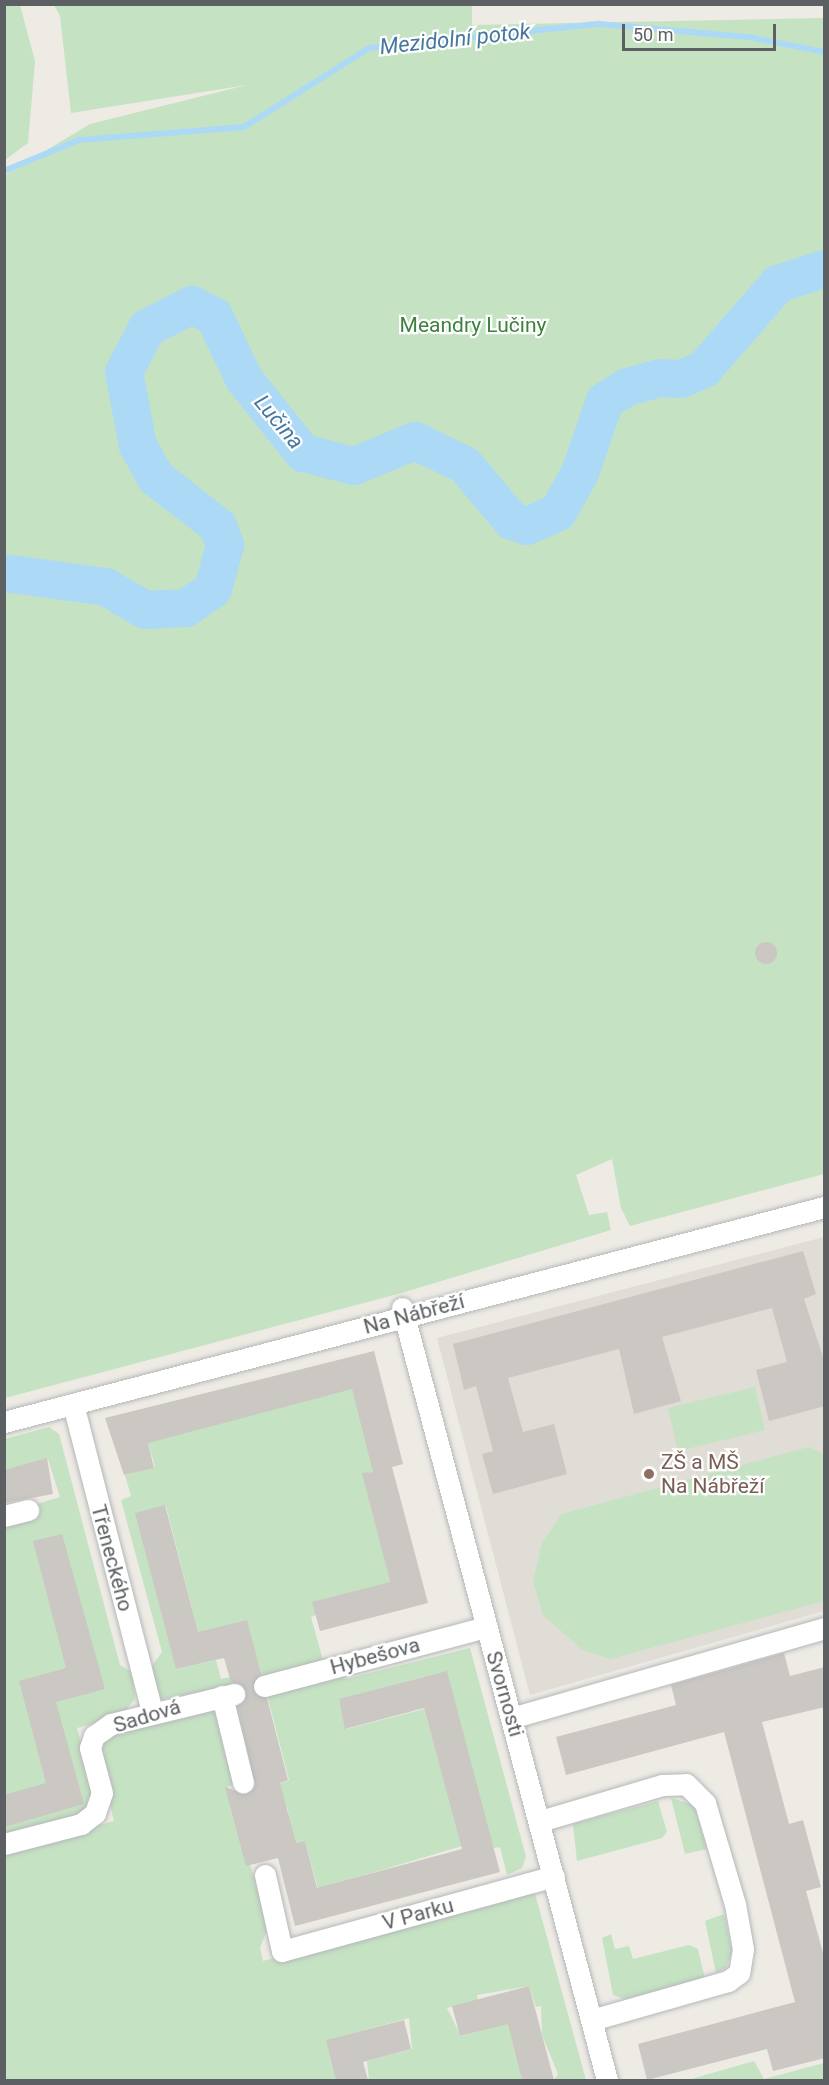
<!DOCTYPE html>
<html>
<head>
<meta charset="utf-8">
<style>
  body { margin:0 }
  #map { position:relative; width:829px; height:2085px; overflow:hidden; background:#edebe4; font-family:Roboto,sans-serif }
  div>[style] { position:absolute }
  .education>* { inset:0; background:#e0dcd6 }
  .green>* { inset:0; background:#c5e2c3 }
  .stream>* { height:6px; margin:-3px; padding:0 3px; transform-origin:3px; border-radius:3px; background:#acdaf6 }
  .river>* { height:38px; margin:-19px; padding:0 19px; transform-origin:19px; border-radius:19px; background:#acdaf6 }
  .building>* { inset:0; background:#cbc7c3 }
  .round { border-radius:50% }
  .minor-tunnel>* { height:21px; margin-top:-10.5px; transform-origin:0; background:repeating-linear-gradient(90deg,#c9c8c4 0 21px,transparent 0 31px) }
  .roads { filter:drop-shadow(0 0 2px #b5b7ba) drop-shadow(0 0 2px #b5b7ba) }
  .minor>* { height:21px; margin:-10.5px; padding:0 10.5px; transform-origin:10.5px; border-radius:10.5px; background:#fff }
  .dots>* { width:16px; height:16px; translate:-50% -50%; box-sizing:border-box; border:3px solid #fff; border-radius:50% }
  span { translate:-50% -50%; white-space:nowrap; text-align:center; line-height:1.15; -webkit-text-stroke:4.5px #fff; paint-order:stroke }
  .park-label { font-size:21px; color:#3f813e }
  .street-label { font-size:21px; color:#5c6063 }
  .education-label { font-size:21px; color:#785e54 }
  .left { translate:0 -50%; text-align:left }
  .water-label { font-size:22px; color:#47779e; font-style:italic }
  .frame { position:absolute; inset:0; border:6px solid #5c6063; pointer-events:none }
  .scale { position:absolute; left:622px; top:24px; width:154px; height:27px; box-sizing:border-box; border:3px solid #5c6063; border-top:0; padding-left:8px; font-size:18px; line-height:21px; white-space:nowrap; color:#5c6063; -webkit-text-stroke:4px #fff; paint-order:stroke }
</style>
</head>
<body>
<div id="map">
  <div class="education">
    <i style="clip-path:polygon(824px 1237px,824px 1611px,530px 1695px,437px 1338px)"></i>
  </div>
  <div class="green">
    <i style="clip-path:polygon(5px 4px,20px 5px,35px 61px,28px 143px,5px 160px)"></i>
    <i style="clip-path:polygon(472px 4px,472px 25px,824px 18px,824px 1174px,630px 1226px,621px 1208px,612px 1159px,576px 1175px,589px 1215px,607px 1212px,611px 1230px,398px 1294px,5px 1398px,5px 175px,90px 124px,247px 85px,71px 113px,60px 16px,54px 5px)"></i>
    <i style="clip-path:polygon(755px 1387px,765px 1430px,678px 1451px,668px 1408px)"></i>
    <i style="clip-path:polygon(352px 1388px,375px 1471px,363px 1474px,390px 1582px,311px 1617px,323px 1660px,263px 1679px,198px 1632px,166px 1506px,137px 1513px,177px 1669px,216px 1660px,221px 1679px,230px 1677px,233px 1687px,161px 1699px,150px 1669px,162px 1652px,121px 1500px,131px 1496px,125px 1475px,155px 1467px,148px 1442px)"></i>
    <i style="clip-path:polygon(49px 1427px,59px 1434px,120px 1665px,132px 1672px,135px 1699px,120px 1717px,77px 1728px,94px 1791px,86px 1813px,5px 1838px,5px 1523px,32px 1500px,34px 1505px,60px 1497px,48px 1459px,5px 1470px,5px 1439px)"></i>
    <i style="clip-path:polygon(809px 1447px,824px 1455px,824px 1601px,610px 1659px,583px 1650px,543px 1615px,533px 1581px,542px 1543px,562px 1514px)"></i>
    <i style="clip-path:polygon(470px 1648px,526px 1857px,522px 1868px,507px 1875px,500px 1847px,494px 1848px,423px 1677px,339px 1700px,347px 1729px,424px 1709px,462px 1846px,318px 1889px,305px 1841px,292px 1844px,288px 1810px,276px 1785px,289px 1780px,266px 1691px,333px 1673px,346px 1679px)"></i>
    <i style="clip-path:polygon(236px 1699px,255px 1774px,226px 1788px,269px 1925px,260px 1948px,263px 1961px,534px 1890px,586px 2080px,554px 2080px,558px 2074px,542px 2035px,541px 2006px,536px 2007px,529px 1986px,477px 1995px,478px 2000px,447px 2008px,461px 2036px,509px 2023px,522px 2079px,517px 2080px,369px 2080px,367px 2061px,412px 2049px,409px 2018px,327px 2040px,337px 2080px,5px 2080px,5px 1851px,114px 1821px,98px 1756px,99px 1746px,115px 1732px)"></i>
    <i style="clip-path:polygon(671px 1798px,694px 1805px,707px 1849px,685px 1854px)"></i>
    <i style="clip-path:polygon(658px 1801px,667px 1832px,662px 1838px,577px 1861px,573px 1824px)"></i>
    <i style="clip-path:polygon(724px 1914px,732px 1952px,726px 1968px,716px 1973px,705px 1921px)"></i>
    <i style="clip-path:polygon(611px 1934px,615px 1949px,629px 1946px,633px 1959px,689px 1945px,698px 1949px,705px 1979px,624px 1999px,613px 1995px,602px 1938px)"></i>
    <i style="clip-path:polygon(754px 2061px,764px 2079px,824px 2063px,824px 2080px,688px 2080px)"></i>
  </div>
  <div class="stream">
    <i style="left:4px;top:171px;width:81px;rotate:-22.5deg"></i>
    <i style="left:79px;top:140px;width:166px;rotate:-4.5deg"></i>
    <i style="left:244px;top:127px;width:148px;rotate:-32.3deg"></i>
    <i style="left:369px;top:48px;width:231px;rotate:-6deg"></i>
    <i style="left:599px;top:24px;width:151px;rotate:5deg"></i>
    <i style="left:749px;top:37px;width:76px;rotate:11.3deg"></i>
  </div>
  <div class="river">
    <i style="left:4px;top:573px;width:103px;rotate:7.8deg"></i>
    <i style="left:106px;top:587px;width:45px;rotate:30.5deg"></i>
    <i style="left:145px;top:610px;width:41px;rotate:-2.8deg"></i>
    <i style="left:186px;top:608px;width:33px;rotate:-35deg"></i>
    <i style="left:213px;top:589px;width:46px;rotate:-74.7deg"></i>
    <i style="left:225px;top:545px;width:20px;rotate:-110deg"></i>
    <i style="left:218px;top:526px;width:78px;rotate:-142.3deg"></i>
    <i style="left:156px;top:478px;width:37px;rotate:-119deg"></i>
    <i style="left:138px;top:446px;width:75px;rotate:-100.7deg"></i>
    <i style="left:124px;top:372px;width:50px;rotate:-62.4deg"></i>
    <i style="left:147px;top:328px;width:51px;rotate:-27.1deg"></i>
    <i style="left:192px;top:305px;width:25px;rotate:27deg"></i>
    <i style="left:214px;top:316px;width:70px;rotate:64.5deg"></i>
    <i style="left:244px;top:379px;width:95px;rotate:51.4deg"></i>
    <i style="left:303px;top:453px;width:53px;rotate:14.3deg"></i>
    <i style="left:354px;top:466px;width:66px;rotate:-22.3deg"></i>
    <i style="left:415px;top:441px;width:55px;rotate:25.6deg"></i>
    <i style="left:465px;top:465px;width:73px;rotate:50deg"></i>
    <i style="left:512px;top:521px;width:16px;rotate:18deg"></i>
    <i style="left:527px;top:526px;width:34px;rotate:-24deg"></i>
    <i style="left:558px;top:512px;width:45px;rotate:-60.6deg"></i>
    <i style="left:580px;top:473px;width:76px;rotate:-70.9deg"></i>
    <i style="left:605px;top:401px;width:26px;rotate:-32deg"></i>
    <i style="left:627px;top:387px;width:34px;rotate:-15deg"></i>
    <i style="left:660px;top:378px;width:21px;rotate:3deg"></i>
    <i style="left:681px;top:379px;width:25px;rotate:-23deg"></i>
    <i style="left:704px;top:369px;width:113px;rotate:-49deg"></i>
    <i style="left:778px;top:284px;width:48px;rotate:-18.1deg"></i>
  </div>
  <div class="building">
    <i class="round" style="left:755px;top:942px;width:22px;height:22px"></i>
    <i style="clip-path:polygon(803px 1251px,816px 1294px,804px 1299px,825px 1363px,825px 1406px,769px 1421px,756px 1370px,787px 1362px,772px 1308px,662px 1337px,681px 1401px,634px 1414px,619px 1349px,508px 1378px,523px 1432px,554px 1424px,567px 1474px,493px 1494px,482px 1454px,493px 1451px,476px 1386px,464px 1390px,453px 1344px)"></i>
    <i style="clip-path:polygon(374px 1351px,403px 1464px,392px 1467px,428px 1603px,320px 1631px,312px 1602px,390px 1582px,362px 1473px,373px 1472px,352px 1389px,148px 1443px,154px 1468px,124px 1475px,105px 1418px)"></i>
    <i style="clip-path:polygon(47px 1458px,53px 1494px,4px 1503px,4px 1470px)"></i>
    <i style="clip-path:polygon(165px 1505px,198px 1632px,247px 1620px,261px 1674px,252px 1689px,267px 1698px,288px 1780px,280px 1783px,296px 1843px,305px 1841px,317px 1888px,462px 1849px,424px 1708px,345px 1729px,339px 1699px,447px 1671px,500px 1872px,295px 1926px,278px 1858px,246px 1866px,225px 1787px,245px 1794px,255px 1785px,238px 1706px,246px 1690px,231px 1682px,224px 1658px,176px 1669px,135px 1513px)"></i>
    <i style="clip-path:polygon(62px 1534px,105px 1689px,56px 1702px,84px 1804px,4px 1827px,4px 1795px,46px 1783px,19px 1681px,66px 1668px,33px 1541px)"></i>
    <i style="clip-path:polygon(784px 1653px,790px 1676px,825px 1667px,825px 1707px,762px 1722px,789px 1824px,803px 1820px,821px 1887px,806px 1891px,825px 1960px,825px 2058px,773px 2071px,767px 2049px,647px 2080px,638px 2044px,795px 2002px,724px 1732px,566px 1775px,556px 1737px,676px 1705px,671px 1685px)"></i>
    <i style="clip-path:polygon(529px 1986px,542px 2035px,554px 2080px,522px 2080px,508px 2024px,460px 2036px,452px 2006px)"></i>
    <i style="clip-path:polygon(404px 2020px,411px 2049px,363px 2062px,368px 2080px,336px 2080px,326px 2040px)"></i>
  </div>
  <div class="minor-tunnel">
    <i style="left:234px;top:1694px;width:31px;rotate:-15deg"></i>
  </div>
  <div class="roads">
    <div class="minor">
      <i style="left:402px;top:1308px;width:799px;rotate:75.13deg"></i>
      <i style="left:73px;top:1404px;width:318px;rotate:75.6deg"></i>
      <i style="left:4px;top:1422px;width:848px;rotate:-14.69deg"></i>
      <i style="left:4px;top:1516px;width:25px;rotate:-14deg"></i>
      <i style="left:264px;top:1686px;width:230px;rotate:-14.9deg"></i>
      <i style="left:222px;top:1696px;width:89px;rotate:76.3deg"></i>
      <i style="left:511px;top:1718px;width:326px;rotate:-16deg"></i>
      <i style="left:540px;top:1821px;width:127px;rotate:-16.4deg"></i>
      <i style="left:662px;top:1785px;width:24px;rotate:-2deg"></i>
      <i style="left:686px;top:1784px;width:27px;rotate:45deg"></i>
      <i style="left:705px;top:1803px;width:105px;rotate:73.5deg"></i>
      <i style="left:735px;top:1904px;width:46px;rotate:79.9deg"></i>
      <i style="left:743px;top:1949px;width:24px;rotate:99deg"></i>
      <i style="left:739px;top:1973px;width:14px;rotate:144deg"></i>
      <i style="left:728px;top:1981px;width:142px;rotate:164.1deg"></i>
      <i style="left:4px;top:1844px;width:80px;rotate:-14.6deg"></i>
      <i style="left:81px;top:1824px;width:18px;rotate:-38deg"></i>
      <i style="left:95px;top:1813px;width:21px;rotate:-71deg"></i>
      <i style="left:102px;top:1793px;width:47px;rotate:-104.9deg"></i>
      <i style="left:90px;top:1748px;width:13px;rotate:-72deg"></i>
      <i style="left:94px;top:1736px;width:21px;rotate:-35deg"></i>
      <i style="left:111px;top:1724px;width:127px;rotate:-13.7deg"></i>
      <i style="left:265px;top:1875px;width:78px;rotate:77.4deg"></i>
      <i style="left:282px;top:1951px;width:282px;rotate:-15.4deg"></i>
    </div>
  </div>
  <div class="dots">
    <i style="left:649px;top:1474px;background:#8d6e63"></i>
  </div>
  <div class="park-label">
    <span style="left:473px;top:325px">Meandry Lučiny</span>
  </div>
  <div class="street-label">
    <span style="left:414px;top:1314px;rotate:-15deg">Na Nábřeží</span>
    <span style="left:112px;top:1558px;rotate:75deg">Třeneckého</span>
    <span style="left:375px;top:1656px;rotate:-15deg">Hybešova</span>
    <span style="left:505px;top:1694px;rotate:74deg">Svornosti</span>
    <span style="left:147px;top:1716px;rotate:-17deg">Sadová</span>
    <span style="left:418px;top:1914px;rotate:-15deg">V Parku</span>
  </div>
  <div class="education-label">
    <span class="left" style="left:661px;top:1474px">ZŠ a MŠ<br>Na Nábřeží</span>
  </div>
  <div class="water-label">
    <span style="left:455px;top:39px;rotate:-6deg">Mezidolní potok</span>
    <span style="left:279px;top:422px;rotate:50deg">Lučina</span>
  </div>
  <div class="frame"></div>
  <div class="scale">50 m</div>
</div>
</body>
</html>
